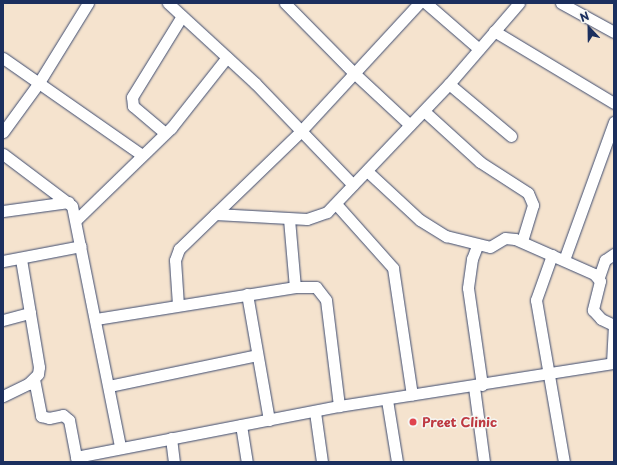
<!DOCTYPE html>
<html>
<head>
<meta charset="utf-8">
<style>
  body { margin:0 }
  #map { position:relative; width:617px; height:465px; overflow:hidden; background:#f5e3ce; font-family:"Playpen Sans",sans-serif }
  div>[style] { position:absolute }
  .roads { filter:drop-shadow(0 0 1px #3c4a6f) drop-shadow(0 0 1px #3c4a6f) }
  .street>* { height:11px; margin:-5.5px; padding:0 5.5px; transform-origin:5.5px; border-radius:5.5px; background:#fff }
  .dots>* { width:11px; height:11px; translate:-50% -50%; box-sizing:border-box; border:2px solid #f6f6f2; border-radius:50% }
  span { translate:-50% -50%; white-space:nowrap; text-align:center; line-height:1.15; -webkit-text-stroke:3px #f6f6f2; paint-order:stroke }
  .health-label { font-size:13px; color:#be3a42; font-weight:700 }
  .left { translate:0 -50%; text-align:left }
  .frame { position:absolute; inset:0; border:4px solid #1b2f5e; pointer-events:none }
  .north { position:absolute; left:569px; top:8px; width:40px; height:40px; -webkit-text-stroke:3px #f6f6f2; paint-order:stroke; rotate:338deg; font-size:11px; font-weight:700; line-height:16px; text-align:center; color:#1b2f5e }
  .north::after { content:''; display:block; margin:auto; width:14px; height:18px; background:#1b2f5e; clip-path:polygon(50% 0,100% 100%,50% 72%,0 100%) }
</style>
</head>
<body>
<div id="map">
  <div class="roads">
    <div class="street">
      <i style="left:168px;top:3px;width:118px;rotate:42.6deg"></i>
      <i style="left:255px;top:83px;width:141px;rotate:46.1deg"></i>
      <i style="left:285px;top:3px;width:98px;rotate:45.4deg"></i>
      <i style="left:354px;top:73px;width:76px;rotate:42.9deg"></i>
      <i style="left:426px;top:3px;width:70px;rotate:41deg"></i>
      <i style="left:561px;top:3px;width:60px;rotate:28.7deg"></i>
      <i style="left:494px;top:31px;width:140px;rotate:31deg"></i>
      <i style="left:3px;top:58px;width:169px;rotate:34.9deg"></i>
      <i style="left:449px;top:84px;width:81px;rotate:40deg"></i>
      <i style="left:424px;top:111px;width:76px;rotate:42.3deg"></i>
      <i style="left:480px;top:162px;width:57px;rotate:32.9deg"></i>
      <i style="left:528px;top:193px;width:13px;rotate:67deg"></i>
      <i style="left:533px;top:205px;width:38px;rotate:107deg"></i>
      <i style="left:3px;top:132px;width:59px;rotate:-53.9deg"></i>
      <i style="left:38px;top:84px;width:95px;rotate:-58.3deg"></i>
      <i style="left:165px;top:133px;width:42px;rotate:-139.8deg"></i>
      <i style="left:133px;top:106px;width:9px;rotate:-96deg"></i>
      <i style="left:132px;top:97px;width:95px;rotate:-58.3deg"></i>
      <i style="left:3px;top:154px;width:86px;rotate:37deg"></i>
      <i style="left:72px;top:206px;width:246px;rotate:78.7deg"></i>
      <i style="left:367px;top:171px;width:72px;rotate:42.8deg"></i>
      <i style="left:420px;top:220px;width:31px;rotate:32deg"></i>
      <i style="left:446px;top:236px;width:45px;rotate:14deg"></i>
      <i style="left:490px;top:247px;width:17px;rotate:-31deg"></i>
      <i style="left:505px;top:238px;width:10px;rotate:6deg"></i>
      <i style="left:515px;top:239px;width:86px;rotate:23.9deg"></i>
      <i style="left:594px;top:274px;width:9px;rotate:49deg"></i>
      <i style="left:600px;top:281px;width:30px;rotate:104deg"></i>
      <i style="left:593px;top:310px;width:12px;rotate:48deg"></i>
      <i style="left:601px;top:319px;width:14px;rotate:25deg"></i>
      <i style="left:336px;top:204px;width:86px;rotate:48.3deg"></i>
      <i style="left:393px;top:268px;width:128px;rotate:81.5deg"></i>
      <i style="left:3px;top:211px;width:66px;rotate:-7.9deg"></i>
      <i style="left:215px;top:214px;width:92px;rotate:3.1deg"></i>
      <i style="left:307px;top:219px;width:21px;rotate:-19deg"></i>
      <i style="left:327px;top:212px;width:177px;rotate:-46.4deg"></i>
      <i style="left:449px;top:84px;width:107px;rotate:-49.2deg"></i>
      <i style="left:289px;top:219px;width:68px;rotate:85deg"></i>
      <i style="left:76px;top:220px;width:132px;rotate:-44.1deg"></i>
      <i style="left:171px;top:128px;width:90px;rotate:-51.7deg"></i>
      <i style="left:477px;top:246px;width:14px;rotate:111deg"></i>
      <i style="left:472px;top:259px;width:29px;rotate:98deg"></i>
      <i style="left:468px;top:288px;width:98px;rotate:81.8deg"></i>
      <i style="left:552px;top:255px;width:48px;rotate:109.6deg"></i>
      <i style="left:536px;top:300px;width:164px;rotate:80.2deg"></i>
      <i style="left:564px;top:260px;width:147px;rotate:-70.1deg"></i>
      <i style="left:3px;top:261px;width:79px;rotate:-10.9deg"></i>
      <i style="left:599px;top:277px;width:18px;rotate:-71deg"></i>
      <i style="left:605px;top:260px;width:11px;rotate:-34deg"></i>
      <i style="left:247px;top:294px;width:128px;rotate:80.1deg"></i>
      <i style="left:178px;top:305px;width:45px;rotate:-93.8deg"></i>
      <i style="left:175px;top:260px;width:12px;rotate:-70deg"></i>
      <i style="left:179px;top:249px;width:168px;rotate:-44deg"></i>
      <i style="left:300px;top:132px;width:176px;rotate:-47.3deg"></i>
      <i style="left:96px;top:319px;width:202px;rotate:-9.1deg"></i>
      <i style="left:295px;top:287px;width:21px"></i>
      <i style="left:316px;top:287px;width:16px;rotate:52deg"></i>
      <i style="left:326px;top:300px;width:107px;rotate:83deg"></i>
      <i style="left:3px;top:320px;width:28px;rotate:-15deg"></i>
      <i style="left:30px;top:313px;width:55px;rotate:-99.5deg"></i>
      <i style="left:612px;top:363px;width:35px;rotate:-87deg"></i>
      <i style="left:34px;top:379px;width:38px;rotate:79deg"></i>
      <i style="left:41px;top:416px;width:8px;rotate:14deg"></i>
      <i style="left:49px;top:418px;width:14px;rotate:-12deg"></i>
      <i style="left:63px;top:415px;width:8px;rotate:40deg"></i>
      <i style="left:69px;top:420px;width:43px;rotate:79.2deg"></i>
      <i style="left:109px;top:386px;width:151px;rotate:-11.8deg"></i>
      <i style="left:474px;top:387px;width:76px;rotate:82.4deg"></i>
      <i style="left:3px;top:396px;width:28px;rotate:-26deg"></i>
      <i style="left:28px;top:384px;width:14px;rotate:-45deg"></i>
      <i style="left:38px;top:374px;width:7px;rotate:-82deg"></i>
      <i style="left:39px;top:367px;width:55px;rotate:-99.5deg"></i>
      <i style="left:387px;top:400px;width:63px;rotate:80.8deg"></i>
      <i style="left:315px;top:412px;width:50px;rotate:82deg"></i>
      <i style="left:241px;top:425px;width:37px;rotate:81deg"></i>
      <i style="left:171px;top:438px;width:24px;rotate:83deg"></i>
      <i style="left:76px;top:457px;width:268px;rotate:-11deg"></i>
      <i style="left:339px;top:406px;width:278px;rotate:-8.9deg"></i>
    </div>
  </div>
  <div class="dots">
    <i style="left:413px;top:422px;background:#e0444e"></i>
  </div>
  <div class="health-label">
    <span class="left" style="left:422px;top:422px">Preet Clinic</span>
  </div>
  <div class="frame"></div>
  <div class="north">N</div>
</div>
</body>
</html>
